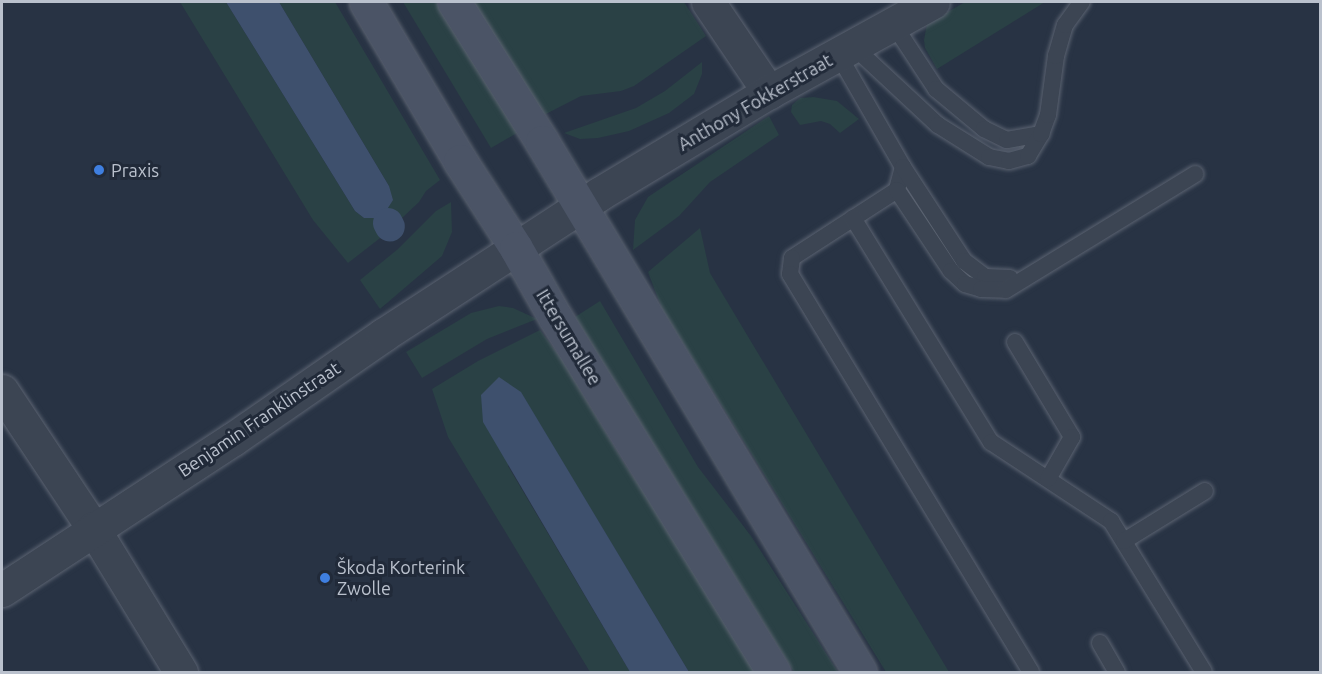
<!DOCTYPE html>
<html>
<head>
<meta charset="utf-8">
<style>
  body { margin:0 }
  #map { position:relative; width:1322px; height:674px; overflow:hidden; background:#283344; font-family:Ubuntu,sans-serif }
  div>[style] { position:absolute }
  .green>* { inset:0; background:#2a4145 }
  .water>* { inset:0; background:#3e506d }
  .canal>* { height:30px; margin:-15px; padding:0 15px; transform-origin:15px; border-radius:15px; background:#3e506d }
  .roads { filter:drop-shadow(0 0 2px #5b6371) drop-shadow(0 0 2px #5b6371) }
  .lane>* { height:16px; margin:-8px; padding:0 8px; transform-origin:8px; border-radius:8px; background:#3c4553 }
  .street>* { height:33px; margin:-16.5px; padding:0 16.5px; transform-origin:16.5px; border-radius:16.5px; background:#3c4553 }
  .secondary>* { height:33px; margin:-16.5px; padding:0 16.5px; transform-origin:16.5px; border-radius:16.5px; background:#4b5466 }
  .dots>* { width:16px; height:16px; translate:-50% -50%; box-sizing:border-box; border:3px solid #212a39; border-radius:50% }
  span { translate:-50% -50%; white-space:nowrap; text-align:center; line-height:1.15; -webkit-text-stroke:6px #212a39; paint-order:stroke }
  .street-label { font-size:18px; color:#bac1cd }
  .poi-label { font-size:18px; color:#bac1cd }
  .left { translate:0 -50%; text-align:left }
  .frame { position:absolute; inset:0; border:3px solid #bac1cd; pointer-events:none }
</style>
</head>
<body>
<div id="map">
  <div class="green">
    <i style="clip-path:polygon(180px 2px,226px 2px,355px 211px,364px 218px,375px 218px,386px 211px,389px 186px,279px 2px,335px 2px,440px 180px,426px 191px,419px 202px,384px 235px,348px 263px,313px 220px)"></i>
    <i style="clip-path:polygon(403px 2px,436px 2px,517px 133px,491px 148px)"></i>
    <i style="clip-path:polygon(472px 2px,684px 2px,706px 36px,634px 86px,621px 91px,581px 96px,542px 116px)"></i>
    <i style="clip-path:polygon(965px 2px,1045px 2px,937px 69px,925px 48px,924px 40px,927px 24px)"></i>
    <i style="clip-path:polygon(702px 62px,702px 74px,694px 94px,669px 113px,629px 131px,598px 138px,580px 139px,564px 133px,636px 108px,665px 91px)"></i>
    <i style="clip-path:polygon(813px 97px,837px 101px,859px 119px,840px 133px,830px 124px,821px 121px,800px 125px,791px 112px,792px 105px,800px 98px)"></i>
    <i style="clip-path:polygon(769px 116px,779px 135px,710px 182px,679px 216px,633px 250px,635px 220px,648px 197px)"></i>
    <i style="clip-path:polygon(451px 202px,452px 232px,442px 256px,380px 309px,360px 280px,398px 249px,436px 211px)"></i>
    <i style="clip-path:polygon(700px 228px,710px 273px,949px 672px,886px 672px,662px 309px,648px 272px)"></i>
    <i style="clip-path:polygon(600px 301px,698px 467px,751px 536px,838px 672px,794px 672px,575px 317px)"></i>
    <i style="clip-path:polygon(499px 306px,513px 308px,537px 319px,487px 339px,422px 378px,406px 352px,471px 313px)"></i>
    <i style="clip-path:polygon(540px 330px,561px 358px,627px 468px,696px 565px,761px 672px,689px 672px,521px 393px,508px 466px,630px 672px,590px 672px,448px 437px,432px 389px,478px 361px)"></i>
  </div>
  <div class="water">
    <i style="clip-path:polygon(226px 2px,279px 2px,389px 186px,393px 200px,386px 211px,392px 221px,382px 227px,375px 218px,364px 218px,355px 211px)"></i>
    <i style="clip-path:polygon(499px 377px,521px 392px,689px 672px,630px 672px,483px 422px,481px 395px)"></i>
  </div>
  <div class="canal">
    <i style="left:388px;top:223px;width:4px;rotate:63deg"></i>
  </div>
  <div class="roads">
    <div class="lane">
      <i style="left:894px;top:25px;width:77px;rotate:56.7deg"></i>
      <i style="left:936px;top:89px;width:62px;rotate:39.8deg"></i>
      <i style="left:984px;top:129px;width:25px;rotate:26deg"></i>
      <i style="left:1007px;top:140px;width:35px;rotate:-10deg"></i>
      <i style="left:854px;top:47px;width:115px;rotate:42.9deg"></i>
      <i style="left:938px;top:125px;width:60px;rotate:32.1deg"></i>
      <i style="left:989px;top:157px;width:20px;rotate:11deg"></i>
      <i style="left:1009px;top:161px;width:20px;rotate:-15deg"></i>
      <i style="left:1028px;top:156px;width:26px;rotate:-59deg"></i>
      <i style="left:1041px;top:134px;width:20px;rotate:-70deg"></i>
      <i style="left:1048px;top:115px;width:60px;rotate:-82.3deg"></i>
      <i style="left:1056px;top:56px;width:32px;rotate:-74deg"></i>
      <i style="left:1065px;top:25px;width:29px;rotate:-54deg"></i>
      <i style="left:838px;top:54px;width:130px;rotate:60.1deg"></i>
      <i style="left:903px;top:167px;width:24px;rotate:105deg"></i>
      <i style="left:897px;top:190px;width:125px;rotate:147.1deg"></i>
      <i style="left:792px;top:258px;width:16px;rotate:97deg"></i>
      <i style="left:790px;top:274px;width:465px;rotate:58.8deg"></i>
      <i style="left:903px;top:167px;width:112px;rotate:57deg"></i>
      <i style="left:964px;top:261px;width:26px;rotate:37deg"></i>
      <i style="left:985px;top:277px;width:25px;rotate:2deg"></i>
      <i style="left:897px;top:190px;width:97px;rotate:56.3deg"></i>
      <i style="left:951px;top:271px;width:19px;rotate:43deg"></i>
      <i style="left:965px;top:284px;width:17px;rotate:17deg"></i>
      <i style="left:981px;top:289px;width:25px;rotate:2deg"></i>
      <i style="left:1006px;top:290px;width:222px;rotate:-31.5deg"></i>
      <i style="left:853px;top:218px;width:263px;rotate:58.4deg"></i>
      <i style="left:991px;top:442px;width:144px;rotate:33.4deg"></i>
      <i style="left:1111px;top:521px;width:177px;rotate:58.4deg"></i>
      <i style="left:1015px;top:342px;width:111px;rotate:59deg"></i>
      <i style="left:1072px;top:437px;width:48px;rotate:119.7deg"></i>
      <i style="left:1124px;top:541px;width:95px;rotate:-31.7deg"></i>
      <i style="left:1100px;top:643px;width:34px;rotate:60deg"></i>
    </div>
    <div class="street">
      <i style="left:708px;top:2px;width:109px;rotate:55.9deg"></i>
      <i style="left:2px;top:391px;width:164px;rotate:56.4deg"></i>
      <i style="left:93px;top:528px;width:169px;rotate:58.6deg"></i>
      <i style="left:2px;top:590px;width:276px;rotate:-33.2deg"></i>
      <i style="left:233px;top:439px;width:183px;rotate:-34.7deg"></i>
      <i style="left:383px;top:335px;width:258px;rotate:-33.1deg"></i>
      <i style="left:599px;top:194px;width:198px;rotate:-31deg"></i>
      <i style="left:769px;top:92px;width:187px;rotate:-28.8deg"></i>
    </div>
    <div class="secondary">
      <i style="left:366px;top:2px;width:185px;rotate:59.4deg"></i>
      <i style="left:460px;top:161px;width:103px;rotate:57.2deg"></i>
      <i style="left:516px;top:248px;width:79px;rotate:60.5deg"></i>
      <i style="left:555px;top:317px;width:417px;rotate:58.4deg"></i>
      <i style="left:454px;top:2px;width:165px;rotate:57.8deg"></i>
      <i style="left:542px;top:142px;width:618px;rotate:59.04deg"></i>
    </div>
  </div>
  <div class="dots">
    <i style="left:99px;top:170px;background:#3f7fe0"></i>
    <i style="left:325px;top:578px;background:#3f7fe0"></i>
  </div>
  <div class="street-label">
    <span style="left:755px;top:102px;rotate:-30deg">Anthony Fokkerstraat</span>
    <span style="left:569px;top:337px;rotate:59deg">Ittersumallee</span>
    <span style="left:259px;top:419px;rotate:-34deg">Benjamin Franklinstraat</span>
  </div>
  <div class="poi-label">
    <span class="left" style="left:111px;top:170px">Praxis</span>
    <span class="left" style="left:337px;top:578px">Škoda Korterink<br>Zwolle</span>
  </div>
  <div class="frame"></div>
</div>
</body>
</html>
